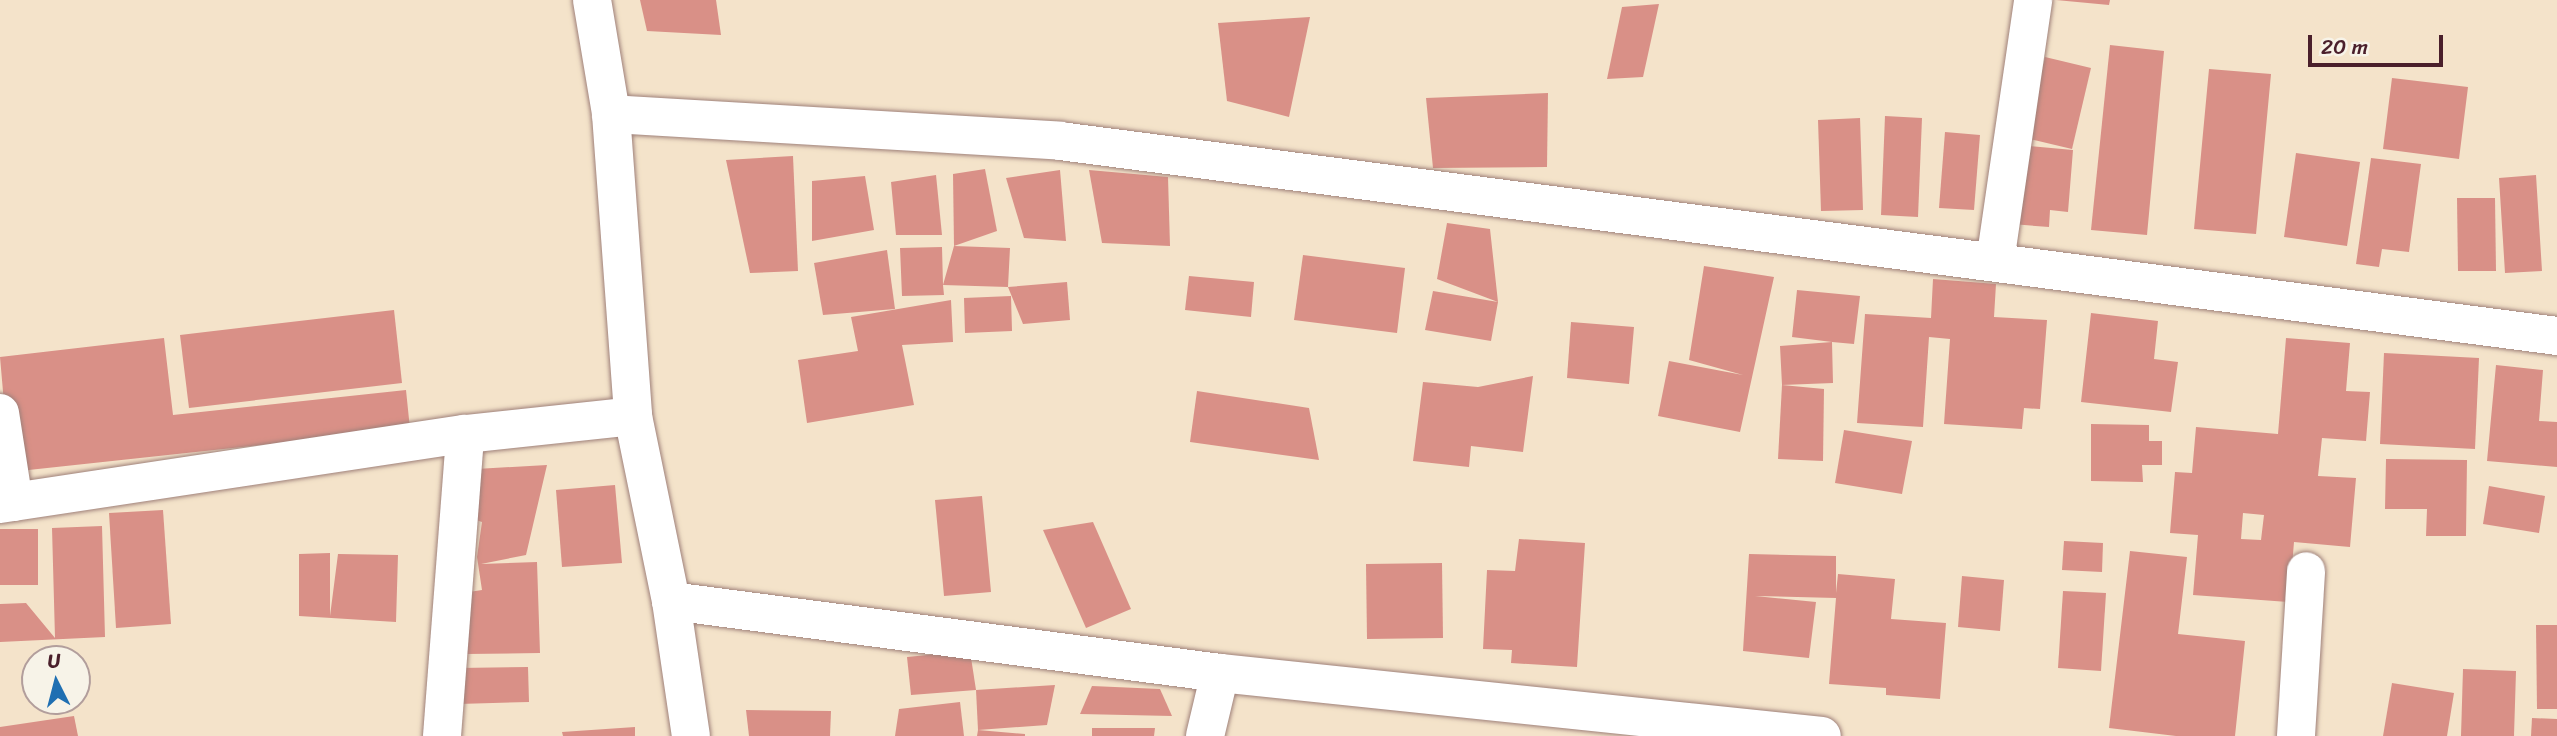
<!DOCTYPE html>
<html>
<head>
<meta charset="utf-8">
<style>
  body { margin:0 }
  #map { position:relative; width:2557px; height:736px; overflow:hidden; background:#f4e3ca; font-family:Sriracha,sans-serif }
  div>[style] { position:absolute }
  .building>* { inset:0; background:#d99087 }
  .roads { filter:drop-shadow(0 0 2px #9f817a) drop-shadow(0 0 2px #9f817a) }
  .minor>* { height:38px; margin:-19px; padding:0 19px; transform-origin:19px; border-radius:19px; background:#fff }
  span { translate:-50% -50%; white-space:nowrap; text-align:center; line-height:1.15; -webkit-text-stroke:5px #f7f3e8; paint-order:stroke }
  .north { position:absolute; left:21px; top:645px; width:70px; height:70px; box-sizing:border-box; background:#f7f3e8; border:2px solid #b29e9c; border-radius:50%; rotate:354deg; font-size:19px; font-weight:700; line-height:28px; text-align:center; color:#4a1f2b }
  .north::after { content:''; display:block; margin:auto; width:24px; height:32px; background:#1f6fb2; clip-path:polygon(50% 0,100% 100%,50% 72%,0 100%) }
  .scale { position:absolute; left:2308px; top:35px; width:135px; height:32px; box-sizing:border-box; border:4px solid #4a1f2b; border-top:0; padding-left:9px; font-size:21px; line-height:24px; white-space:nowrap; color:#4a1f2b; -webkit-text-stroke:5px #f7f3e8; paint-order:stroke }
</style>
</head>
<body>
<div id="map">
  <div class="building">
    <i style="clip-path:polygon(640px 0,716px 0,721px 35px,647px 31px)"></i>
    <i style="clip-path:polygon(2056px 0,2110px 0,2109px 5px)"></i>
    <i style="clip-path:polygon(1659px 4px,1643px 77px,1607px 79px,1622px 7px)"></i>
    <i style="clip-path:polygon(1310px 17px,1289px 117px,1227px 101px,1218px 23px)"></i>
    <i style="clip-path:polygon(2110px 45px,2164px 51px,2147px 235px,2091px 230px)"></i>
    <i style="clip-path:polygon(2045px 57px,2091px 68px,2072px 149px,2026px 138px)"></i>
    <i style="clip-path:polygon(2209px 69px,2271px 74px,2256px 234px,2194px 229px)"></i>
    <i style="clip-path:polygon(2392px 78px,2468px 87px,2459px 159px,2383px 149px)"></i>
    <i style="clip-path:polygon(1548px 93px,1547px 167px,1433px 168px,1426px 98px)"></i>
    <i style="clip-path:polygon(1885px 116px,1922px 118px,1918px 217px,1881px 215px)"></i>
    <i style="clip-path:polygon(1860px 118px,1863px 210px,1821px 211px,1818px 120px)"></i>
    <i style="clip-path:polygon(1945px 132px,1980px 135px,1974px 210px,1939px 208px)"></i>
    <i style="clip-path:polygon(2019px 145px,2073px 150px,2068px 212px,2050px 210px,2049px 227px,2011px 224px)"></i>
    <i style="clip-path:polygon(2296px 153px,2360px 162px,2347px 246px,2284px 237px)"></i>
    <i style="clip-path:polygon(793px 156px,798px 271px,750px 273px,726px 160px)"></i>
    <i style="clip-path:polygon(2371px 158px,2421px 164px,2409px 252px,2382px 249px,2379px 267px,2356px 264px)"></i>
    <i style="clip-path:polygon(985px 169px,997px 231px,954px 246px,953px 174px)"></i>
    <i style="clip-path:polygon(1060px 170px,1066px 241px,1024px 238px,1006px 178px)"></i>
    <i style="clip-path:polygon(1089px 170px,1168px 177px,1170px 246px,1102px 243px)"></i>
    <i style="clip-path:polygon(936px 175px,942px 235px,896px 235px,891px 182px)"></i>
    <i style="clip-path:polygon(2536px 175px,2542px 271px,2505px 273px,2499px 178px)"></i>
    <i style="clip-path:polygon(865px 176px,874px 230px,812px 241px,812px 181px)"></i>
    <i style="clip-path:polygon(2457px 198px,2495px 198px,2496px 271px,2458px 271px)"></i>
    <i style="clip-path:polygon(1447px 223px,1490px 229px,1498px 302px,1491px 341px,1425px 330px,1433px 291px,1498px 302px,1437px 279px)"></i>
    <i style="clip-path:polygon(954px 246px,1010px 248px,1008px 287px,943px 285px,944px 295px,902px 296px,900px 248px,942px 247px,943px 285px)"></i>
    <i style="clip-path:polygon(887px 250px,895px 309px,823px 315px,814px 263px)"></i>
    <i style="clip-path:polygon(1303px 255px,1405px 268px,1397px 333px,1294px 320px)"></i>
    <i style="clip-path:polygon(1704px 266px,1774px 277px,1740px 432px,1658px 416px,1669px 361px,1743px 375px,1689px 360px)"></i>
    <i style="clip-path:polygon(1189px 276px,1254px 282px,1251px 317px,1185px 310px)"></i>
    <i style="clip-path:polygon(1933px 279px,1996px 284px,1994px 317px,2047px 320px,2040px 409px,2024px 408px,2022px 429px,1944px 424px,1950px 339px,1929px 337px,1923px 427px,1857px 423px,1865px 314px,1931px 318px)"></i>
    <i style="clip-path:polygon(1067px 282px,1070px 320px,1023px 324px,1008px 287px)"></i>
    <i style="clip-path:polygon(1797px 290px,1860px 296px,1854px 344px,1832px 342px,1833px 383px,1782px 385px,1780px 346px,1832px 342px,1792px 337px)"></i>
    <i style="clip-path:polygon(1011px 296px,1012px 331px,965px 333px,964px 298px)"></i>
    <i style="clip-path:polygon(951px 300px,953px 342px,902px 345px,914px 405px,807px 423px,798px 360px,858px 351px,851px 317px)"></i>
    <i style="clip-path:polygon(394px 310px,402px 383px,189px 408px,180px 335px)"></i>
    <i style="clip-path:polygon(2091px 313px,2158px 321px,2154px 359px,2178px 362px,2171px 412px,2081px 402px)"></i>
    <i style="clip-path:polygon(1571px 322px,1634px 327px,1629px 384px,1567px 378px)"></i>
    <i style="clip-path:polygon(164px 338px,173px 415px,406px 390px,410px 429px,10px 472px,0 357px)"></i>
    <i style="clip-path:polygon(evenodd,2286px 338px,2350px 343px,2346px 391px,2370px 392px,2366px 441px,2322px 438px,2318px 476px,2356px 478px,2350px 547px,2294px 542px,2289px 602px,2193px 595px,2198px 535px,2170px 533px,2175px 472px,2192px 473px,2196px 427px,2278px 434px,2286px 338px,2243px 513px,2264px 515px,2261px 540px,2241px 539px,2243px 513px)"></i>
    <i style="clip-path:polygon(2384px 353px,2479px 358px,2475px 449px,2380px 444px)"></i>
    <i style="clip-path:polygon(2496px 365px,2543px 370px,2539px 421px,2557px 422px,2557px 467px,2487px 461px)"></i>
    <i style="clip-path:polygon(1533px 376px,1523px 452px,1471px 446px,1469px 467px,1413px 461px,1423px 382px,1478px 387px)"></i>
    <i style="clip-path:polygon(1782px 385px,1824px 389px,1823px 461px,1778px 459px)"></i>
    <i style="clip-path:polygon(1197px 391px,1309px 408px,1319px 460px,1190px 442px)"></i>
    <i style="clip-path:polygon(2091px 424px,2149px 425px,2149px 441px,2162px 441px,2162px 465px,2142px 465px,2143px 482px,2091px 481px)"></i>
    <i style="clip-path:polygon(1844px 430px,1912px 441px,1902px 494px,1835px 483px)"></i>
    <i style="clip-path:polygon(2386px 459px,2467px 460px,2466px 536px,2426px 536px,2427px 509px,2385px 509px)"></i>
    <i style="clip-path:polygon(547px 465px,526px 555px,481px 564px,537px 562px,540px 653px,466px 654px,469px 592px,482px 590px,477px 557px,482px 522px,470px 518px,476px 469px)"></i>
    <i style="clip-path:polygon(615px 485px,622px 563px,562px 567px,556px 490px)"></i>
    <i style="clip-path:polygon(2489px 486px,2545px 496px,2539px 533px,2483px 524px)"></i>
    <i style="clip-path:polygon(982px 496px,991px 592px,944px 596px,935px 500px)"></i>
    <i style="clip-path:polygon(163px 510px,171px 624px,116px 628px,109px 513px)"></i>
    <i style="clip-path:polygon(1093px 522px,1131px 609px,1086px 628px,1043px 530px)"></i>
    <i style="clip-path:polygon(102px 526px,105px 637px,0 642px,0 604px,26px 603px,55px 638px,52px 528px)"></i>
    <i style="clip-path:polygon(0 529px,38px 529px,38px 585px,0 585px)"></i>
    <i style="clip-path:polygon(1519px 539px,1585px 543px,1577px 667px,1511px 663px,1512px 650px,1483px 649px,1487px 570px,1515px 571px)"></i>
    <i style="clip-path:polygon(2064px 541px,2103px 543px,2102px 572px,2062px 570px)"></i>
    <i style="clip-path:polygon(2130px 551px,2187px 557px,2178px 634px,2245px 641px,2235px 736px,2176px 736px,2109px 728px)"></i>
    <i style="clip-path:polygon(330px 553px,330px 616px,338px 554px,398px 555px,396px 622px,299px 616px,299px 554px)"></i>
    <i style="clip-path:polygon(1749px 554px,1836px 556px,1836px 593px,1838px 574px,1895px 579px,1891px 619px,1946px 623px,1940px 699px,1886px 695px,1886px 688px,1829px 684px,1836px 598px,1755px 596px,1816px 602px,1809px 658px,1743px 651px)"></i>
    <i style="clip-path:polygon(1442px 563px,1443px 638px,1367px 639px,1366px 564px)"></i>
    <i style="clip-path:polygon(1962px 576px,2004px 580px,2000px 631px,1958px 627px)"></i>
    <i style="clip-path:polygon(2063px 591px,2106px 593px,2101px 671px,2058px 668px)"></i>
    <i style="clip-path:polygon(2536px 625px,2557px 625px,2557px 709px,2537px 709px)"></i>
    <i style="clip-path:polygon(970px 651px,976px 690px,911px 695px,907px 657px)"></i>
    <i style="clip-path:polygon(528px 667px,529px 702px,458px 704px,458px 668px)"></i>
    <i style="clip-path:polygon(2463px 669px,2516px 671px,2514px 736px,2461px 736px)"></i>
    <i style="clip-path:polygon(2392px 683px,2454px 693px,2447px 736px,2383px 736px)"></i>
    <i style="clip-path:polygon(1055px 685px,1047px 725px,978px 730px,976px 690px)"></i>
    <i style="clip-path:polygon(1092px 686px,1160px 689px,1172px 716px,1080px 714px)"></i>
    <i style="clip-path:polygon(960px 702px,964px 736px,895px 736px,899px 709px)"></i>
    <i style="clip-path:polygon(746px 710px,831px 711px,830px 736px,749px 736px)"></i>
    <i style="clip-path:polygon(74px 716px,78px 736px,0 736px,0 727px)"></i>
    <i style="clip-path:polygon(2532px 718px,2557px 719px,2557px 736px,2531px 736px)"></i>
    <i style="clip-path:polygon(635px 727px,635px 736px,563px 736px,562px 732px)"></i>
    <i style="clip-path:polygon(1092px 728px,1155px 728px,1154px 736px,1092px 736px)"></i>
    <i style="clip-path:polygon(978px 730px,1025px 734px,1025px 736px,977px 736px)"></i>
  </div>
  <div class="roads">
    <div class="minor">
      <i style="left:592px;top:0;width:116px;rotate:80.5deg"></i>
      <i style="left:611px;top:114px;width:303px;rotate:85.8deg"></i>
      <i style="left:633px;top:416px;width:189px;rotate:78.4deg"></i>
      <i style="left:671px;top:601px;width:136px;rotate:81.6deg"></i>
      <i style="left:611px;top:114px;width:450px;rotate:3.4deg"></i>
      <i style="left:1060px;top:141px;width:1510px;rotate:7.42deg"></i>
      <i style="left:1995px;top:262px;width:265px;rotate:-81.7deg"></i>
      <i style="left:0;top:413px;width:90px;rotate:81.1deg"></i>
      <i style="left:0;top:504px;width:470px;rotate:-8.6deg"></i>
      <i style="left:671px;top:601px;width:554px;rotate:7.47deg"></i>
      <i style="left:1220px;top:673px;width:605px;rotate:5.97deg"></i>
      <i style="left:442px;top:736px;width:303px;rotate:-85.6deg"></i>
      <i style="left:465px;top:434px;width:169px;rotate:-6.1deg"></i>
      <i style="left:1205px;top:736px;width:65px;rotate:-76.6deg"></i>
      <i style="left:2296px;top:736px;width:165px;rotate:-86.5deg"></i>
    </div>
  </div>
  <div class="north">U</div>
  <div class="scale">20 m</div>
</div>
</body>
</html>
